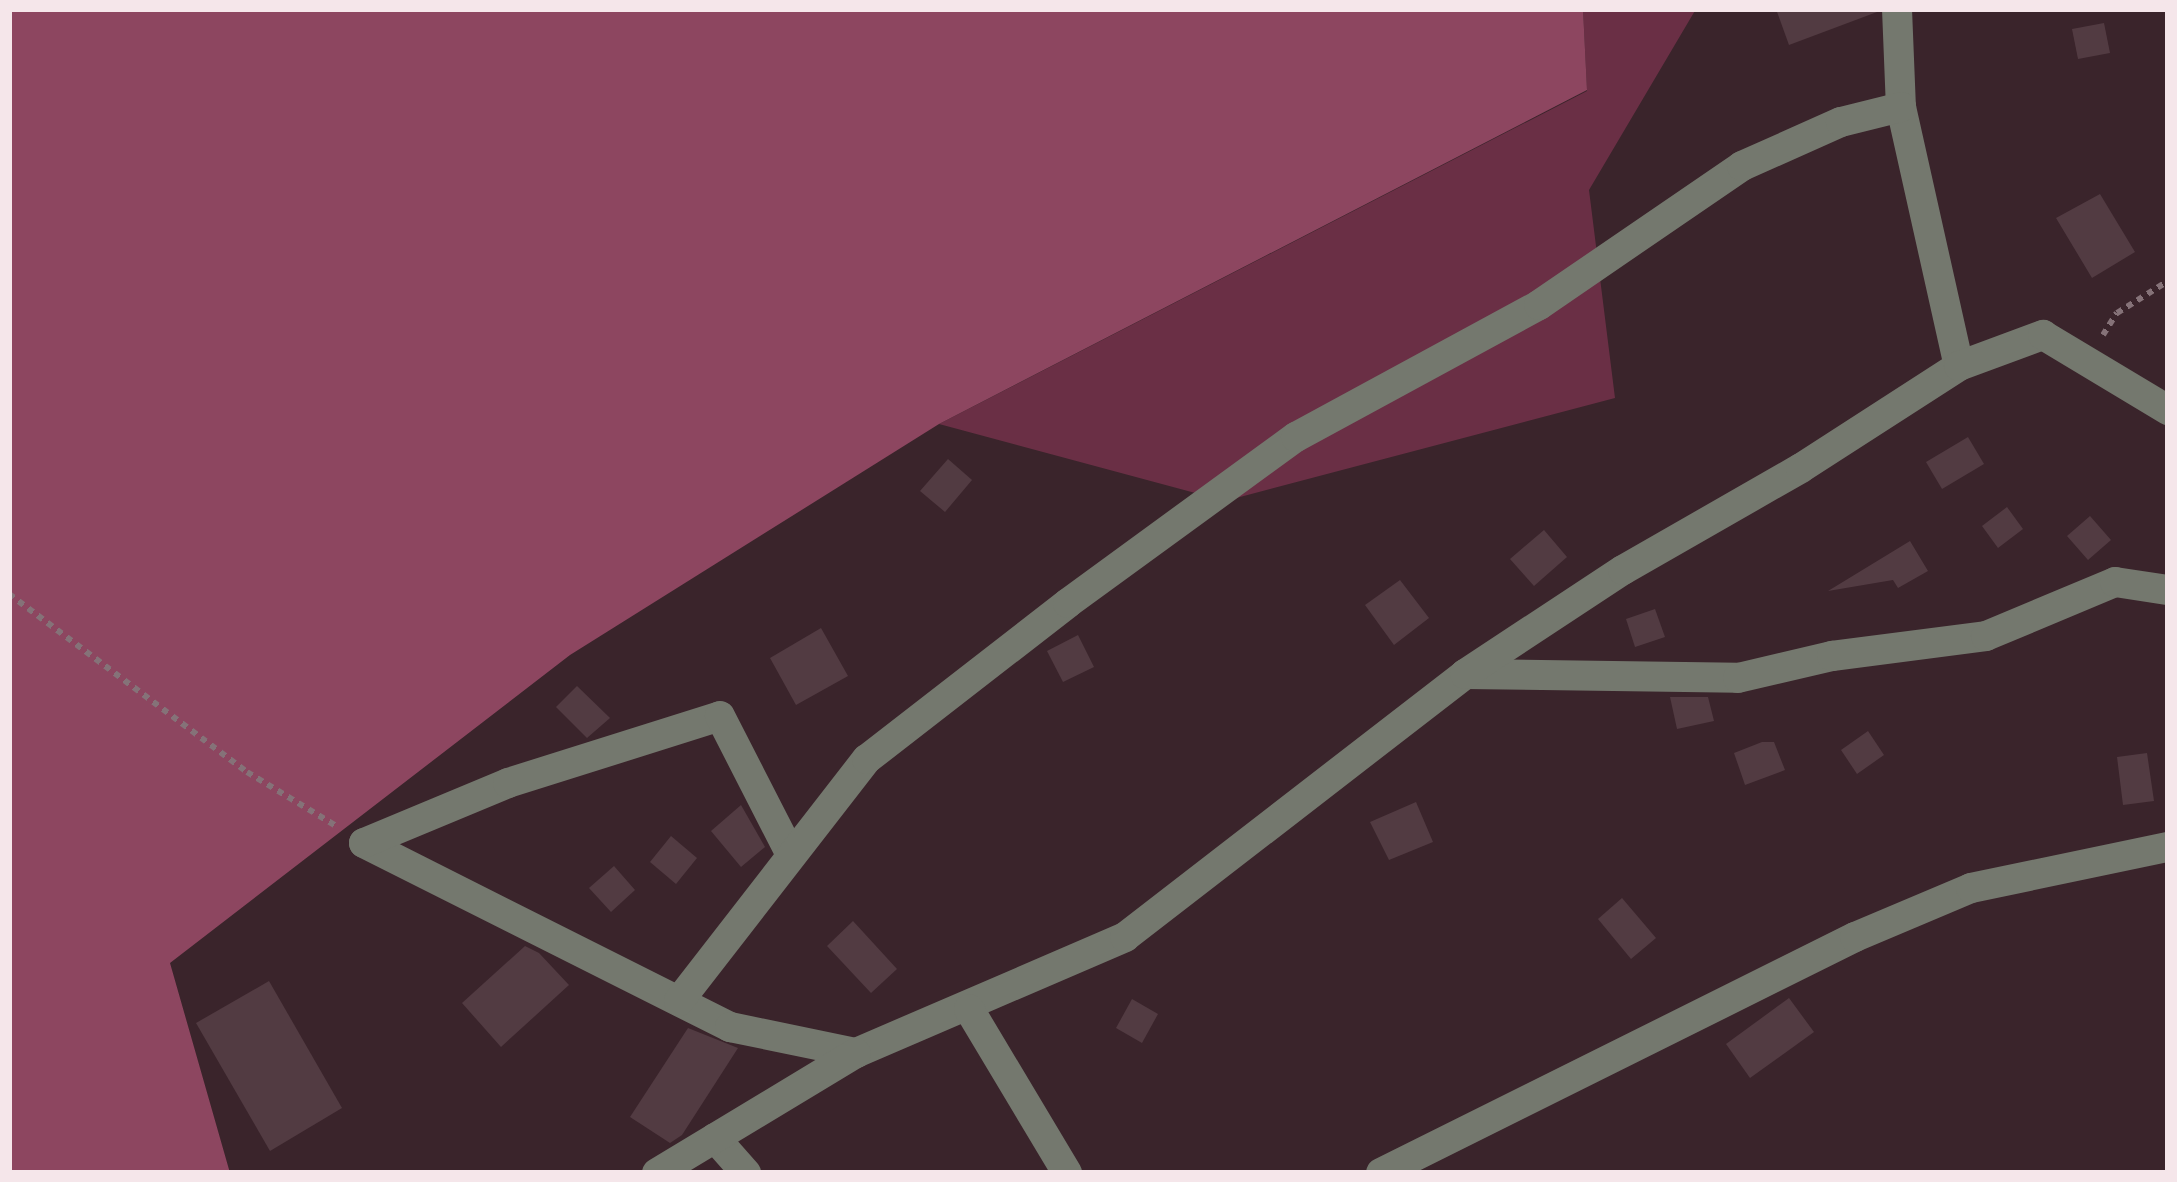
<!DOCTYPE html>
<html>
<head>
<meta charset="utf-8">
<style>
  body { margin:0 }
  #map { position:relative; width:2177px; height:1182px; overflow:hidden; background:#3a242b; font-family:Jost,sans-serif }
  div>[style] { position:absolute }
  .green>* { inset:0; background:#6a2f45 }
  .forest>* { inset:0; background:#8d4660 }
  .building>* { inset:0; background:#523b42 }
  .path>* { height:6px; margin-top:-3px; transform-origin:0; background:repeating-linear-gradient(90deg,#857278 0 6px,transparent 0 12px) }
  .minor>* { height:30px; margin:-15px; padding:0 15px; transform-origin:15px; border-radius:15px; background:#74786e }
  span { translate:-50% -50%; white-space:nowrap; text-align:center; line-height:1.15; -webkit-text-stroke:10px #3a242b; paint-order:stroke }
  .frame { position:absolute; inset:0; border:12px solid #f5e6ea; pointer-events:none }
</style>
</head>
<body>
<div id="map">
  <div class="green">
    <i style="clip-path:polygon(1583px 9px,1696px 9px,1589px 190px,1615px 398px,1225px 501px,939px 424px,1587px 91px)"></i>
  </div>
  <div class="forest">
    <i style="clip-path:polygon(9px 9px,1583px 9px,1587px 90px,939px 424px,570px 655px,170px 963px,230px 1173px,9px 1173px)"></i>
  </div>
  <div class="building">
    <i style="clip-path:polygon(1776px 9px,1877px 9px,1877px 12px,1789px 45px)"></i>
    <i style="clip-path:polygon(2104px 23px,2110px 53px,2078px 59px,2072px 29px)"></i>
    <i style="clip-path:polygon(2100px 194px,2135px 252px,2092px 278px,2056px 218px)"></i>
    <i style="clip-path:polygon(1968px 437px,1984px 464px,1942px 489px,1926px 462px)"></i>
    <i style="clip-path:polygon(948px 459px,972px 480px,945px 512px,920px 491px)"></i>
    <i style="clip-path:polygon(2007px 507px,2023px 529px,1998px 548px,1982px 526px)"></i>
    <i style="clip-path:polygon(2090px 516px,2111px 540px,2088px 560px,2067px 536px)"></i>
    <i style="clip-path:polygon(1544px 530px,1567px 557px,1534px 586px,1510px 559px)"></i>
    <i style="clip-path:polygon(1910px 541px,1928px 571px,1898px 588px,1893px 580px,1828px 591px)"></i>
    <i style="clip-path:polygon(1400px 580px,1429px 618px,1394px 645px,1365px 605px)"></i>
    <i style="clip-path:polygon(1655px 609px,1665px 637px,1635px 647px,1626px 619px)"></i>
    <i style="clip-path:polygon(821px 628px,848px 676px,796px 705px,770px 658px)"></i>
    <i style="clip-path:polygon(1078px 635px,1094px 667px,1063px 682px,1047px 651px)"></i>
    <i style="clip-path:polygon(577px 686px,610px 718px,587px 738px,556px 707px)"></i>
    <i style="clip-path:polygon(1670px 697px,1708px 697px,1714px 721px,1677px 729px)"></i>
    <i style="clip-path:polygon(1868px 731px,1884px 755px,1857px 774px,1841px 750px)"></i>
    <i style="clip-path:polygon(1762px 742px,1774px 742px,1785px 770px,1745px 785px,1734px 753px)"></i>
    <i style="clip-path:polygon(2147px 753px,2154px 801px,2123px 805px,2117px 757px)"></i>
    <i style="clip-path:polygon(1416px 802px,1433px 842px,1389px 860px,1370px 822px)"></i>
    <i style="clip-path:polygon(741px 805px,765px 847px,741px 867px,711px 831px)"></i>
    <i style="clip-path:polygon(671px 836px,697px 858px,676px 884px,650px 862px)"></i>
    <i style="clip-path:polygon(614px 866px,635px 890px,611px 912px,589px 888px)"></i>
    <i style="clip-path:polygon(1622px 898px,1656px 938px,1631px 959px,1598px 919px)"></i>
    <i style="clip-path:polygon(853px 921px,897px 969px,871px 993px,827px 946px)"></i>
    <i style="clip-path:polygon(525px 946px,539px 953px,569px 985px,501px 1047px,462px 1003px)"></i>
    <i style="clip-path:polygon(269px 981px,342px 1108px,270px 1151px,196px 1023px)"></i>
    <i style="clip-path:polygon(1789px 998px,1814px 1032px,1750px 1078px,1726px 1044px)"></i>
    <i style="clip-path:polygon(1132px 999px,1158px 1014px,1142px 1043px,1116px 1028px)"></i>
    <i style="clip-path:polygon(688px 1028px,738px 1048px,682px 1135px,670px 1143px,630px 1117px)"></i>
  </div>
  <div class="path">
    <i style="left:2103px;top:335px;width:26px;rotate:-58deg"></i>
    <i style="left:2117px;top:313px;width:60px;rotate:-32.1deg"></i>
    <i style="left:9px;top:594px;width:297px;rotate:36.8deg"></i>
    <i style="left:247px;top:772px;width:104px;rotate:31.2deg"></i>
  </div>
  <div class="minor">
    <i style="left:1897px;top:9px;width:98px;rotate:87.7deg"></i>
    <i style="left:1901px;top:107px;width:265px;rotate:77.4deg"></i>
    <i style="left:1465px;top:674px;width:273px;rotate:0.8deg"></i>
    <i style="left:1738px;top:678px;width:97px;rotate:-13.2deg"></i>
    <i style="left:1832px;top:656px;width:155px;rotate:-7.4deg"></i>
    <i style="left:1986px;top:636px;width:140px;rotate:-22.7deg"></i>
    <i style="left:2115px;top:582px;width:54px;rotate:8.6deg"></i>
    <i style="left:364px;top:843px;width:410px;rotate:26.7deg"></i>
    <i style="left:730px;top:1027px;width:129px;rotate:11.7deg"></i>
    <i style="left:856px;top:1053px;width:293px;rotate:-23.3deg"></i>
    <i style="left:1125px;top:937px;width:430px;rotate:-37.7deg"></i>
    <i style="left:1465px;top:674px;width:189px;rotate:-33.4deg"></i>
    <i style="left:1623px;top:570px;width:205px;rotate:-29.8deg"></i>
    <i style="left:1801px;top:468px;width:188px;rotate:-32.8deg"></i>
    <i style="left:1959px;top:366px;width:90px;rotate:-20.3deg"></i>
    <i style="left:2043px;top:335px;width:146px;rotate:31deg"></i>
    <i style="left:364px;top:843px;width:156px;rotate:-22.6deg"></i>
    <i style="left:508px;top:783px;width:222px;rotate:-17.5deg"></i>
    <i style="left:720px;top:716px;width:154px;rotate:62.9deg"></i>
    <i style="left:679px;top:1001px;width:306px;rotate:-52.2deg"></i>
    <i style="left:867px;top:759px;width:254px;rotate:-37.8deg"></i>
    <i style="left:1068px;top:603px;width:282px;rotate:-36.1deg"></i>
    <i style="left:1296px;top:437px;width:277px;rotate:-28.5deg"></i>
    <i style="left:1539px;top:305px;width:246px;rotate:-34.4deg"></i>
    <i style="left:1742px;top:166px;width:108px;rotate:-24deg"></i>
    <i style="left:1841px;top:122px;width:62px;rotate:-14deg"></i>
    <i style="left:969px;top:1009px;width:191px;rotate:59.1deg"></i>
    <i style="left:715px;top:1138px;width:47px;rotate:48.5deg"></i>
    <i style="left:657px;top:1173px;width:232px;rotate:-31.1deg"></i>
    <i style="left:1381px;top:1173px;width:530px;rotate:-26.47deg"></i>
    <i style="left:1855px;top:937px;width:126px;rotate:-22.9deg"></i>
    <i style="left:1971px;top:888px;width:201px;rotate:-11.8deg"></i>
  </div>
  <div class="frame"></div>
</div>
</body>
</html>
